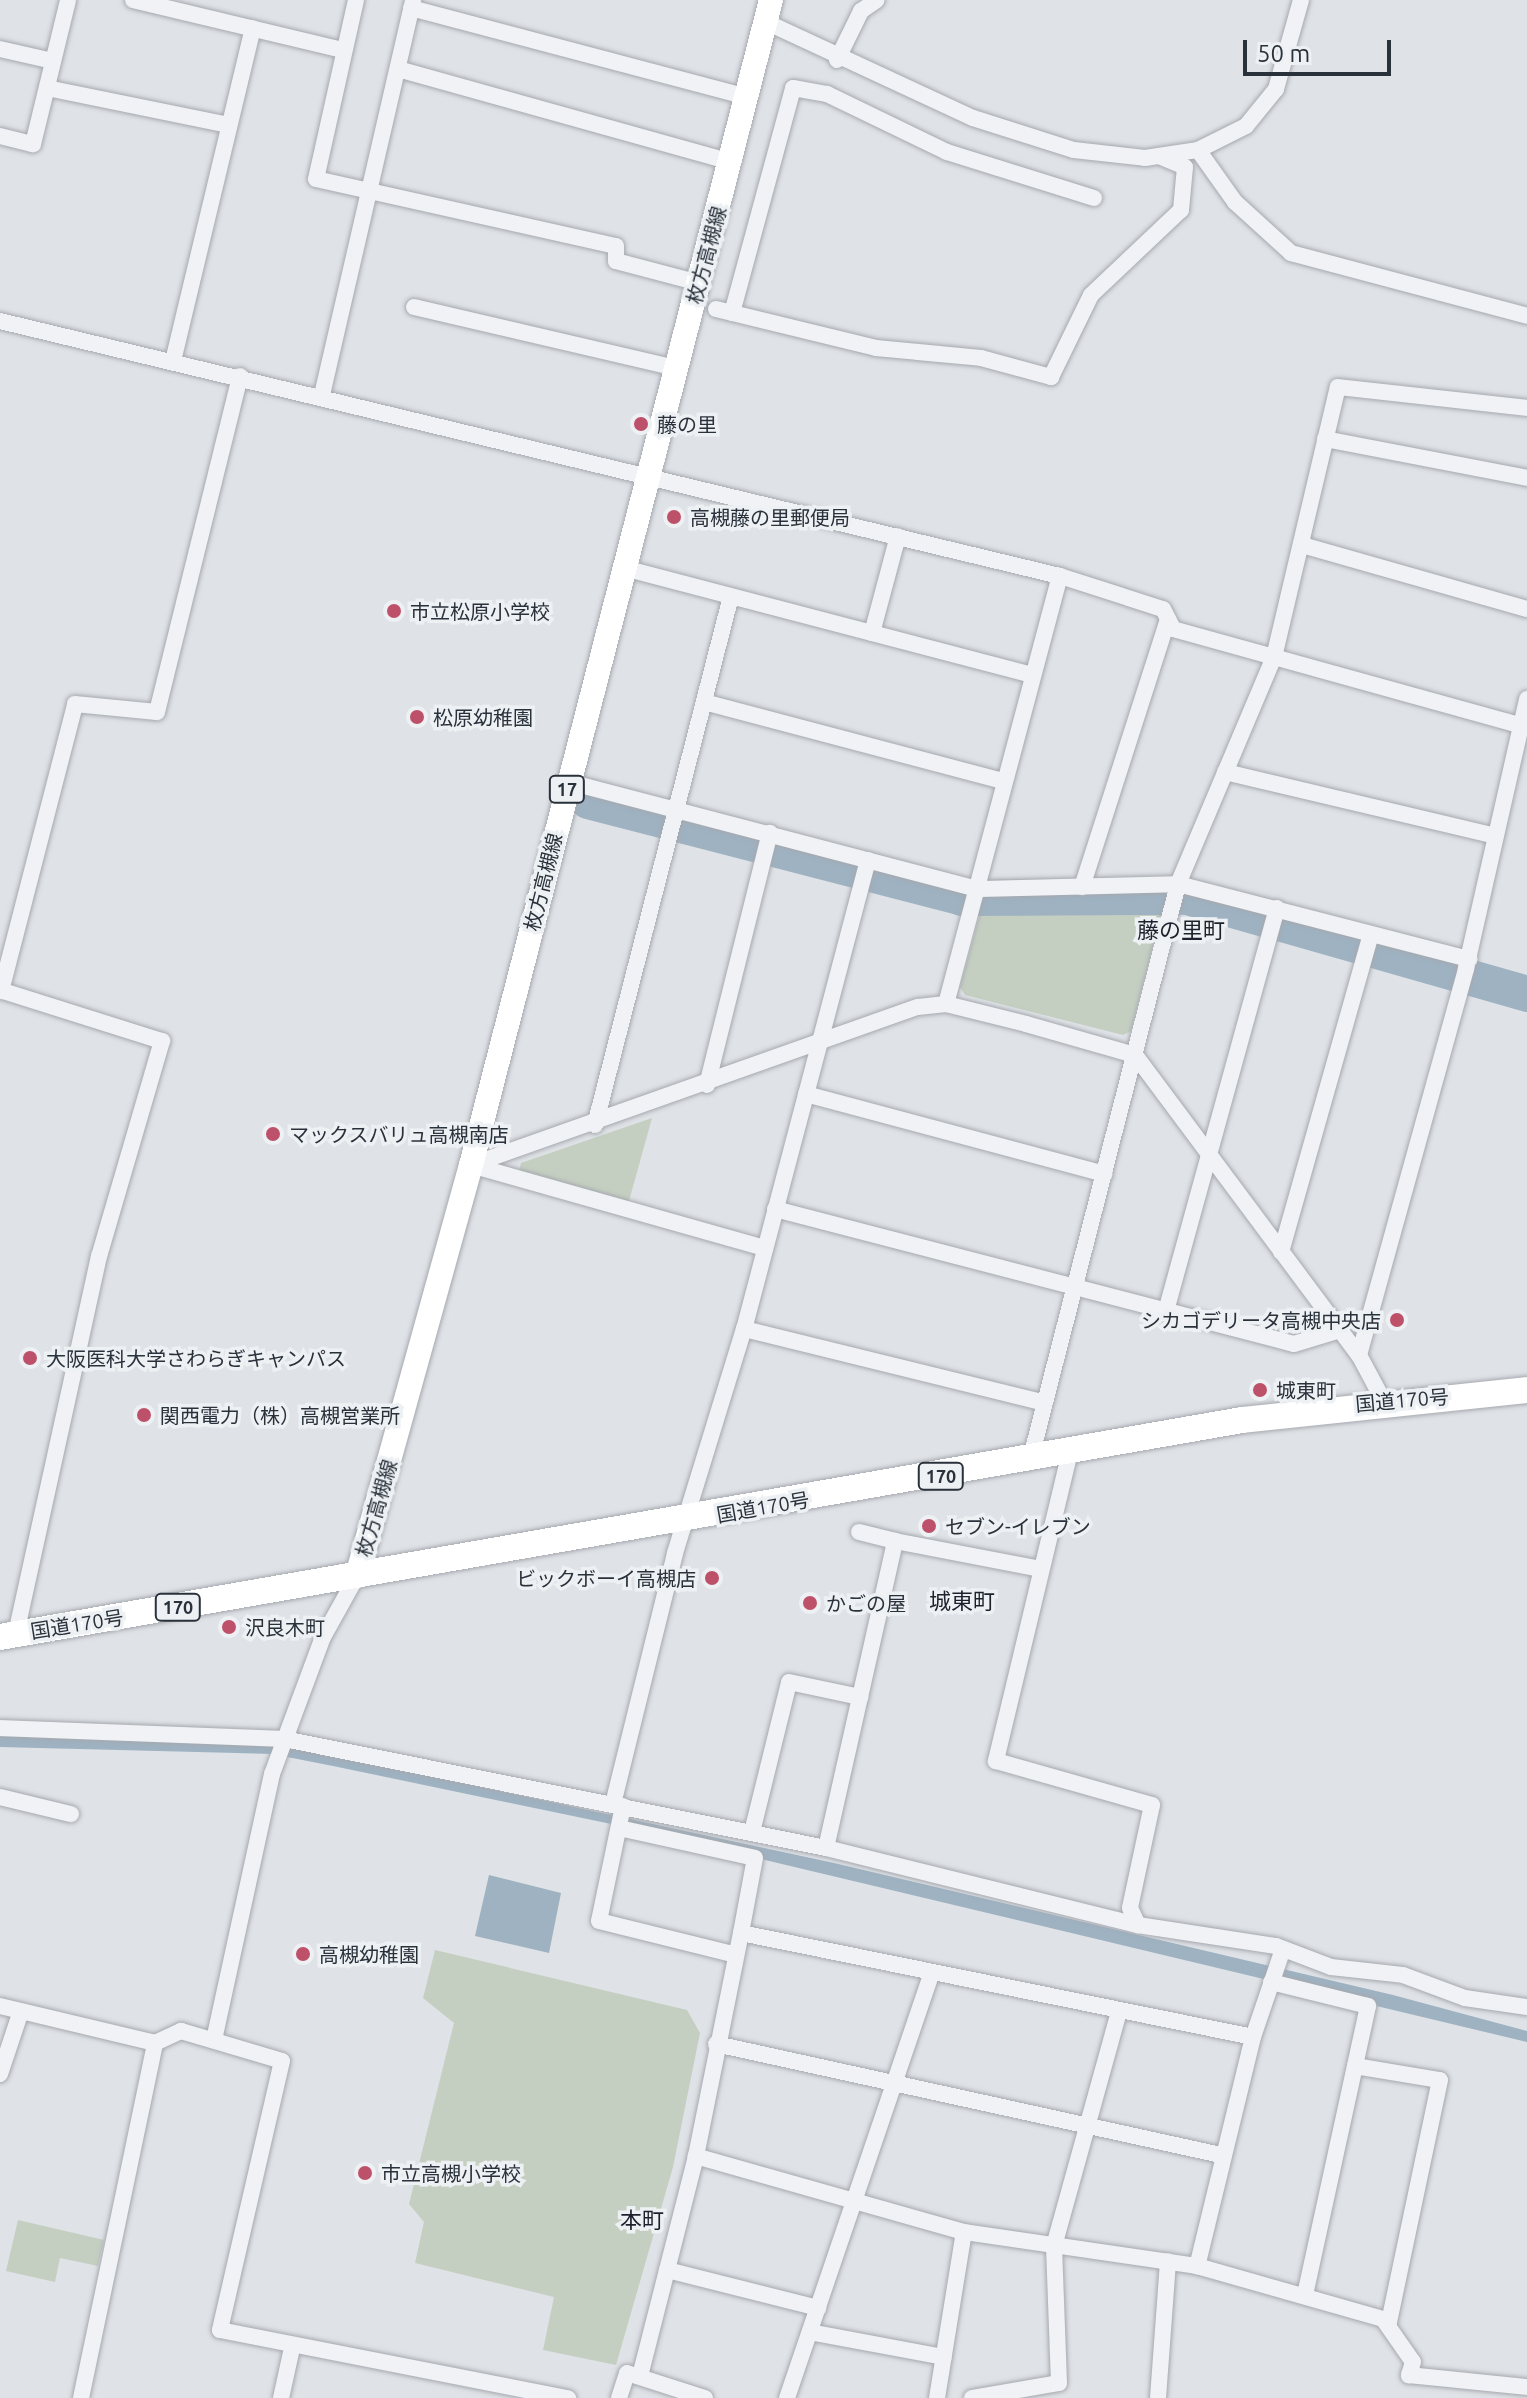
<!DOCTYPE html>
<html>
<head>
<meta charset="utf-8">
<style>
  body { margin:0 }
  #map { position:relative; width:1527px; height:2398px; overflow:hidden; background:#dfe2e6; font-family:Ubuntu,"Noto Sans JP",sans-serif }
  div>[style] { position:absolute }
  .green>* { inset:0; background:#c5cfc1 }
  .water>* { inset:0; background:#9eb2c2 }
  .river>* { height:36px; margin:-18px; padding:0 18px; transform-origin:18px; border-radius:18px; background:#9eb2c2 }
  .roads { filter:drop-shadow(0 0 2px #a5a9af) drop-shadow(0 0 2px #a5a9af) }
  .minor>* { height:16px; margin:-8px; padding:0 8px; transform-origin:8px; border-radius:8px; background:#f1f2f5 }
  .primary>* { height:24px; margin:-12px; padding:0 12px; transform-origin:12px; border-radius:12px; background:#fff }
  .trunk>* { height:26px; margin:-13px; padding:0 13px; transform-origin:13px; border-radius:13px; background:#fff }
  .dots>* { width:22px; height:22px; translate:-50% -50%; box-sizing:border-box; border:4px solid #eef1f4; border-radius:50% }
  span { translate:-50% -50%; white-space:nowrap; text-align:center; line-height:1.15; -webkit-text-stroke:7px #eef1f4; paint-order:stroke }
  .shield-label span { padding:2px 6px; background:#eef1f4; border:2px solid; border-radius:6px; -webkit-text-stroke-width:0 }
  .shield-label { font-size:18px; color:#29313b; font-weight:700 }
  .street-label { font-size:20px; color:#29313b }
  .poi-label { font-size:20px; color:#29313b }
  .left { translate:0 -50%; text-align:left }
  .right { translate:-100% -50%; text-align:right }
  .neighbourhood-label { font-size:22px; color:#1c222c }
  .scale { position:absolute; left:1243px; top:40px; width:148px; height:36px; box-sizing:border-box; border:4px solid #29313b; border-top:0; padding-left:10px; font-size:24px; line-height:28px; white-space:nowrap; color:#29313b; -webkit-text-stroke:6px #eef1f4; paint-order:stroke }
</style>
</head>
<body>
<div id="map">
  <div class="green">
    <i style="clip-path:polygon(1164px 902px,1131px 1031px,1123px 1035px,965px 995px,960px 987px,981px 910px)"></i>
    <i style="clip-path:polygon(652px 1118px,629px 1201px,519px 1172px,521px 1163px)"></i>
    <i style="clip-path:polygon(435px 1950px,687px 2010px,700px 2033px,673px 2167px,616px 2365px,543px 2350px,554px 2297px,415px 2263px,424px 2222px,409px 2204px,454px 2023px,423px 1998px)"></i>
    <i style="clip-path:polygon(18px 2220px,104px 2240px,98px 2266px,60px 2258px,55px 2282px,6px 2271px)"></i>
  </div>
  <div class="water">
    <i style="clip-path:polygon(0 1736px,268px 1741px,834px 1863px,1393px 1995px,1527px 2031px,1527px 2042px,640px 1830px,333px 1766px,272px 1754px,0 1747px)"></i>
    <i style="clip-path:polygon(489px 1875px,561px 1893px,549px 1953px,475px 1936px)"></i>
  </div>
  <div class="river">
    <i style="left:588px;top:801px;width:386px;rotate:14.5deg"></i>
    <i style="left:962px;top:898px;width:225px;rotate:-0.3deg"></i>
    <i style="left:1187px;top:897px;width:354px;rotate:15.9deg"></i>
  </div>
  <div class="roads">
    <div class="minor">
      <i style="left:133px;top:0;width:216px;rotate:13.4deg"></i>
      <i style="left:356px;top:0;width:183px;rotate:102.6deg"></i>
      <i style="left:316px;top:179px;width:307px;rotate:12.6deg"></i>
      <i style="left:616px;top:246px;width:15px;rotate:90deg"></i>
      <i style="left:616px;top:261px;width:86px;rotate:14.8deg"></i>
      <i style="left:411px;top:8px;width:348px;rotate:14.8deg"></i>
      <i style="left:766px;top:22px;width:228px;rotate:24.9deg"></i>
      <i style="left:973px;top:118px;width:106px;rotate:17.6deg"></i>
      <i style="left:1074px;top:150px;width:71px;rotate:6.4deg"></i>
      <i style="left:1145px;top:158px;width:54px;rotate:-8.6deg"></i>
      <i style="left:1198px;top:150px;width:54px;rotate:-26.6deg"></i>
      <i style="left:1246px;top:126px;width:48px;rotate:-51deg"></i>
      <i style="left:1276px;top:89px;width:92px;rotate:-74.3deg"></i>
      <i style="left:0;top:49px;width:54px;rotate:12.8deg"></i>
      <i style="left:837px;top:60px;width:55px;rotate:-63.9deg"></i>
      <i style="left:861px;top:11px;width:19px;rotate:-35deg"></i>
      <i style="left:398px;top:69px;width:345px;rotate:15.6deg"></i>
      <i style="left:47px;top:88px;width:186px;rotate:11.5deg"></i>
      <i style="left:0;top:136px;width:34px;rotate:14deg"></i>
      <i style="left:33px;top:144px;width:148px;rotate:-76.3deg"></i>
      <i style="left:1198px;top:150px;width:64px;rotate:54.6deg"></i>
      <i style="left:1235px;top:202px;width:76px;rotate:42.3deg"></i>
      <i style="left:1291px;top:253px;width:244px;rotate:14.9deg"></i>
      <i style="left:414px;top:307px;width:270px;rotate:13.1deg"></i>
      <i style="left:716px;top:309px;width:165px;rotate:13.7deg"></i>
      <i style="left:876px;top:348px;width:105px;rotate:5.4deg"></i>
      <i style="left:981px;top:358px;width:73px;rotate:15.2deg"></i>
      <i style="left:1051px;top:377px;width:91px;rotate:-64deg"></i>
      <i style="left:1091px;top:295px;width:124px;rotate:-43.4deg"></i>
      <i style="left:1181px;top:210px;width:43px;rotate:-84.7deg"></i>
      <i style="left:1185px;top:167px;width:26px;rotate:-157deg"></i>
      <i style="left:732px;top:313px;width:233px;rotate:-74.8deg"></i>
      <i style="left:793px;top:88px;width:35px;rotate:10deg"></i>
      <i style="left:827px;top:94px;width:133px;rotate:25.8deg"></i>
      <i style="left:947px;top:152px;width:154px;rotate:17.4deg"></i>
      <i style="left:0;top:321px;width:1090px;rotate:13.53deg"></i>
      <i style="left:1060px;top:576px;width:108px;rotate:17.8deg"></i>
      <i style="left:1163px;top:609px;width:22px;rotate:63deg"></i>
      <i style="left:1173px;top:629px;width:367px;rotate:15.5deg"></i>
      <i style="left:173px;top:361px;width:342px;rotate:-76.5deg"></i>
      <i style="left:322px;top:395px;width:405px;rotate:-77deg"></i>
      <i style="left:1325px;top:439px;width:206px;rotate:10.9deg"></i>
      <i style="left:1302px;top:545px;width:234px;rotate:15.9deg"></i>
      <i style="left:624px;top:568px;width:422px;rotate:14.7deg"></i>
      <i style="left:872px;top:633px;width:100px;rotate:-75deg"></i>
      <i style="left:704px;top:702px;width:309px;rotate:14.8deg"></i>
      <i style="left:1225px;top:772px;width:278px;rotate:13.3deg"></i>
      <i style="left:569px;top:782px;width:422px;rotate:14.7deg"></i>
      <i style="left:977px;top:889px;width:201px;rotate:-1.4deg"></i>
      <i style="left:1178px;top:884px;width:301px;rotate:14.5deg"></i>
      <i style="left:868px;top:860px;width:485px;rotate:104.8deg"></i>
      <i style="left:744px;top:1329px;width:307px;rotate:13.8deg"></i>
      <i style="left:1082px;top:887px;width:281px;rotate:-72.2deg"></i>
      <i style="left:0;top:990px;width:170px;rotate:17.5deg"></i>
      <i style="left:162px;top:1041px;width:224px;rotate:106.3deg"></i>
      <i style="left:99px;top:1256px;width:388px;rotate:102.4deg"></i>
      <i style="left:1px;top:991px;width:296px;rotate:-75.5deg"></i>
      <i style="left:75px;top:704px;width:82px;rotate:5.6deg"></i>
      <i style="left:157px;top:712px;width:346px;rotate:-76.1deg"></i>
      <i style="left:946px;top:1004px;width:443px;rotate:-75.1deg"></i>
      <i style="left:707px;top:1085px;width:260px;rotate:-76deg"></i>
      <i style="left:806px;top:1094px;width:309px;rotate:15deg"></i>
      <i style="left:595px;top:1125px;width:546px;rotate:-75.58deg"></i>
      <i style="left:471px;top:1165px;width:474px;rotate:-19.5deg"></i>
      <i style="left:918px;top:1007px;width:28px;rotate:-6deg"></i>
      <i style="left:946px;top:1004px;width:82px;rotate:14deg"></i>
      <i style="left:1026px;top:1024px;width:113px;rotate:15.9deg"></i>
      <i style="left:1135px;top:1055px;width:374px;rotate:53.3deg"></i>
      <i style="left:1359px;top:1355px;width:51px;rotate:61.9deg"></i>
      <i style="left:471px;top:1165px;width:305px;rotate:15.8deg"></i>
      <i style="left:775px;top:1209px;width:536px;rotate:14.58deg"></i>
      <i style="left:1294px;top:1344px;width:48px;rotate:-16.9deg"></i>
      <i style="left:1281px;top:1252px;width:330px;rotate:-74.2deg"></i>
      <i style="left:1166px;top:1311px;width:418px;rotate:-74.6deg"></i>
      <i style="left:1359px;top:1355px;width:402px;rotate:-74.5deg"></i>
      <i style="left:1466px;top:968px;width:276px;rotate:-77.2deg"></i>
      <i style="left:1070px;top:1452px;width:318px;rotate:103.5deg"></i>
      <i style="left:996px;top:1761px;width:162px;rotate:15.8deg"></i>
      <i style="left:1152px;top:1805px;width:105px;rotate:102.1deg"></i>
      <i style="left:1130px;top:1908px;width:19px;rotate:65deg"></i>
      <i style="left:1138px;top:1925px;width:140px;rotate:8.7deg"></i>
      <i style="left:1276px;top:1946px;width:59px;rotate:20.9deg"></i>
      <i style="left:1331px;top:1967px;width:72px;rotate:6.3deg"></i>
      <i style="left:1403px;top:1975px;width:66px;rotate:20.4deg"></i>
      <i style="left:1465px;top:1998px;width:63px;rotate:8.3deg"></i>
      <i style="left:1030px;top:1461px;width:596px;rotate:-75.61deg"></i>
      <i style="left:1178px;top:884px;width:246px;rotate:-67.1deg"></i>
      <i style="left:1274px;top:657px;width:277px;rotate:-76.7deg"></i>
      <i style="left:1338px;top:387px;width:190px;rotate:6.3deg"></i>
      <i style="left:859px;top:1532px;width:37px;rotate:14deg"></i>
      <i style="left:0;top:1728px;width:284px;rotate:2.2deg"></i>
      <i style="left:284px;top:1739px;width:553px;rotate:11.37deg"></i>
      <i style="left:826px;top:1848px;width:321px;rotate:13.9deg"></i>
      <i style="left:0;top:1797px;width:73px;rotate:13.5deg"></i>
      <i style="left:613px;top:1804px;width:259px;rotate:-76.1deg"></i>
      <i style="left:675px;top:1553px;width:234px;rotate:-72.9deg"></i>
      <i style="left:623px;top:1806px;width:117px;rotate:101.8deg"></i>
      <i style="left:599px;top:1921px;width:141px;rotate:13.9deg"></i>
      <i style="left:619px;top:1828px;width:139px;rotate:12.4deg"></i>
      <i style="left:755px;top:1858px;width:76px;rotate:100.6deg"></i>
      <i style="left:752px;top:1832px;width:154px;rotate:-76.1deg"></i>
      <i style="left:789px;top:1682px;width:73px;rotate:11.9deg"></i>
      <i style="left:826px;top:1848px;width:315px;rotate:-77.3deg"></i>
      <i style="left:895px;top:1541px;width:149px;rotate:10.9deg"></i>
      <i style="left:1271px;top:1982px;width:100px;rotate:13.9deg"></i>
      <i style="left:1368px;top:2006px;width:297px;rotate:102.3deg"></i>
      <i style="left:0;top:2006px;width:159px;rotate:13.4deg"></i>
      <i style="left:155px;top:2043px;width:29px;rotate:-25deg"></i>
      <i style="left:181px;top:2031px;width:105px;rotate:16.5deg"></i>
      <i style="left:282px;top:2061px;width:276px;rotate:103deg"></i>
      <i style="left:220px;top:2330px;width:355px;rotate:11.1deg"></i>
      <i style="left:1253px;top:2037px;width:93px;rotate:-71.2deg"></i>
      <i style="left:214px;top:2040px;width:272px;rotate:-77.7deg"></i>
      <i style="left:272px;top:1774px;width:146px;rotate:-69.6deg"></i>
      <i style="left:323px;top:1637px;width:70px;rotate:-60.9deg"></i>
      <i style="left:716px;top:2044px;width:517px;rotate:12.4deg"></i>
      <i style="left:1355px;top:2066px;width:86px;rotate:9.4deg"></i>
      <i style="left:1440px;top:2080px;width:251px;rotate:101.9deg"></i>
      <i style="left:0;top:2074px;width:66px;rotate:-71.6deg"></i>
      <i style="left:1197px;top:2266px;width:193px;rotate:15.9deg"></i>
      <i style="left:1383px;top:2319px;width:52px;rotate:55.1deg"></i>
      <i style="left:1413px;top:2362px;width:14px;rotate:107deg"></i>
      <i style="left:1409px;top:2375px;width:119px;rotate:5.8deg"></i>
      <i style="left:667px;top:2270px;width:156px;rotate:14.1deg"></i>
      <i style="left:810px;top:2332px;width:136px;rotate:10.6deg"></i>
      <i style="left:640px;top:2376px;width:227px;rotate:-75.7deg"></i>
      <i style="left:696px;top:2156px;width:227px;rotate:-78.6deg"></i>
      <i style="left:741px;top:1933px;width:522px;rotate:11.48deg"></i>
      <i style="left:1253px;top:2037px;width:236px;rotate:103.7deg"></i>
      <i style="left:1197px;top:2266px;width:235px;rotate:-171.7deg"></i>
      <i style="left:964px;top:2232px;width:279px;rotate:-164.2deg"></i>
      <i style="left:81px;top:2398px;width:363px;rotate:-78.2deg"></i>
      <i style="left:281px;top:2398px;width:51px;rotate:-77.6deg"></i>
      <i style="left:619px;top:2398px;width:26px;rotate:-72deg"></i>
      <i style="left:627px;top:2373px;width:82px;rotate:17.8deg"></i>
      <i style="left:787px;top:2398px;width:449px;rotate:-71.2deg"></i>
      <i style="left:937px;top:2398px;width:168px;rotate:-80.8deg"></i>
      <i style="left:972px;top:2398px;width:88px;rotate:-9.8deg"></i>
      <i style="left:1059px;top:2383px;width:137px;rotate:-92.1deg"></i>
      <i style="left:1054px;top:2246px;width:243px;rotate:-74.5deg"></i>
      <i style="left:1158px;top:2398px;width:137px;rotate:-85.8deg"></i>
    </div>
    <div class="primary">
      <i style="left:357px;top:1576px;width:427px;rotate:-74.5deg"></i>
      <i style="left:471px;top:1165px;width:1203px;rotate:-75.56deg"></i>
    </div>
    <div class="trunk">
      <i style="left:0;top:1637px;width:1261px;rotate:-9.91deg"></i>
      <i style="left:1242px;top:1420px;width:287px;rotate:-6deg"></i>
    </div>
  </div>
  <div class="dots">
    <i style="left:641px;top:424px;background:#bd5169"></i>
    <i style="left:674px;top:517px;background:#bd5169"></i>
    <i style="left:394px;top:611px;background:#bd5169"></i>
    <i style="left:417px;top:717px;background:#bd5169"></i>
    <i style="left:273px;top:1134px;background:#bd5169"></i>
    <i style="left:1397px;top:1320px;background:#bd5169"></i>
    <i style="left:30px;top:1358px;background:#bd5169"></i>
    <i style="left:1260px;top:1390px;background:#bd5169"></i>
    <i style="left:144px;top:1415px;background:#bd5169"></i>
    <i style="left:929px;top:1526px;background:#bd5169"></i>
    <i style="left:712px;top:1578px;background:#bd5169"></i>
    <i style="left:810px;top:1603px;background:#bd5169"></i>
    <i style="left:229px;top:1627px;background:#bd5169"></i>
    <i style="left:303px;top:1954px;background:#bd5169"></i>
    <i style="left:365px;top:2173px;background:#bd5169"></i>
  </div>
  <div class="shield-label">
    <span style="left:567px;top:789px">17</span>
    <span style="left:941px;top:1476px">170</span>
    <span style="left:178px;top:1607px">170</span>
  </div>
  <div class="street-label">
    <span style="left:706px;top:255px;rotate:-75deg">枚方高槻線</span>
    <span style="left:543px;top:882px;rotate:-76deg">枚方高槻線</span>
    <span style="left:1402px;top:1400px;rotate:-5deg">国道170号</span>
    <span style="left:763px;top:1507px;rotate:-10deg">国道170号</span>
    <span style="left:376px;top:1508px;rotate:-74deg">枚方高槻線</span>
    <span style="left:77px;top:1624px;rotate:-9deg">国道170号</span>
  </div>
  <div class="poi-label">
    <span class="left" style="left:657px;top:424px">藤の里</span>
    <span class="left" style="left:690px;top:517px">高槻藤の里郵便局</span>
    <span class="left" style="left:410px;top:611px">市立松原小学校</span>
    <span class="left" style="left:433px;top:717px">松原幼稚園</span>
    <span class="left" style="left:289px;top:1134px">マックスバリュ高槻南店</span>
    <span class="right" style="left:1381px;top:1320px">シカゴデリータ高槻中央店</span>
    <span class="left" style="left:46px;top:1358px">大阪医科大学さわらぎキャンパス</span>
    <span class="left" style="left:1276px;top:1390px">城東町</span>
    <span class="left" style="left:160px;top:1415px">関西電力（株）高槻営業所</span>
    <span class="left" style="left:945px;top:1526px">セブン-イレブン</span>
    <span class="right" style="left:696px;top:1578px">ビックボーイ高槻店</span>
    <span class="left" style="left:826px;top:1603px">かごの屋</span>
    <span class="left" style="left:245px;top:1627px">沢良木町</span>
    <span class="left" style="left:319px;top:1954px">高槻幼稚園</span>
    <span class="left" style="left:381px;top:2173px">市立高槻小学校</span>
  </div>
  <div class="neighbourhood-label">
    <span style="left:1181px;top:930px">藤の里町</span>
    <span style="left:962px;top:1601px">城東町</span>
    <span style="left:642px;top:2220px">本町</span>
  </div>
  <div class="scale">50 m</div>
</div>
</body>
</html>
